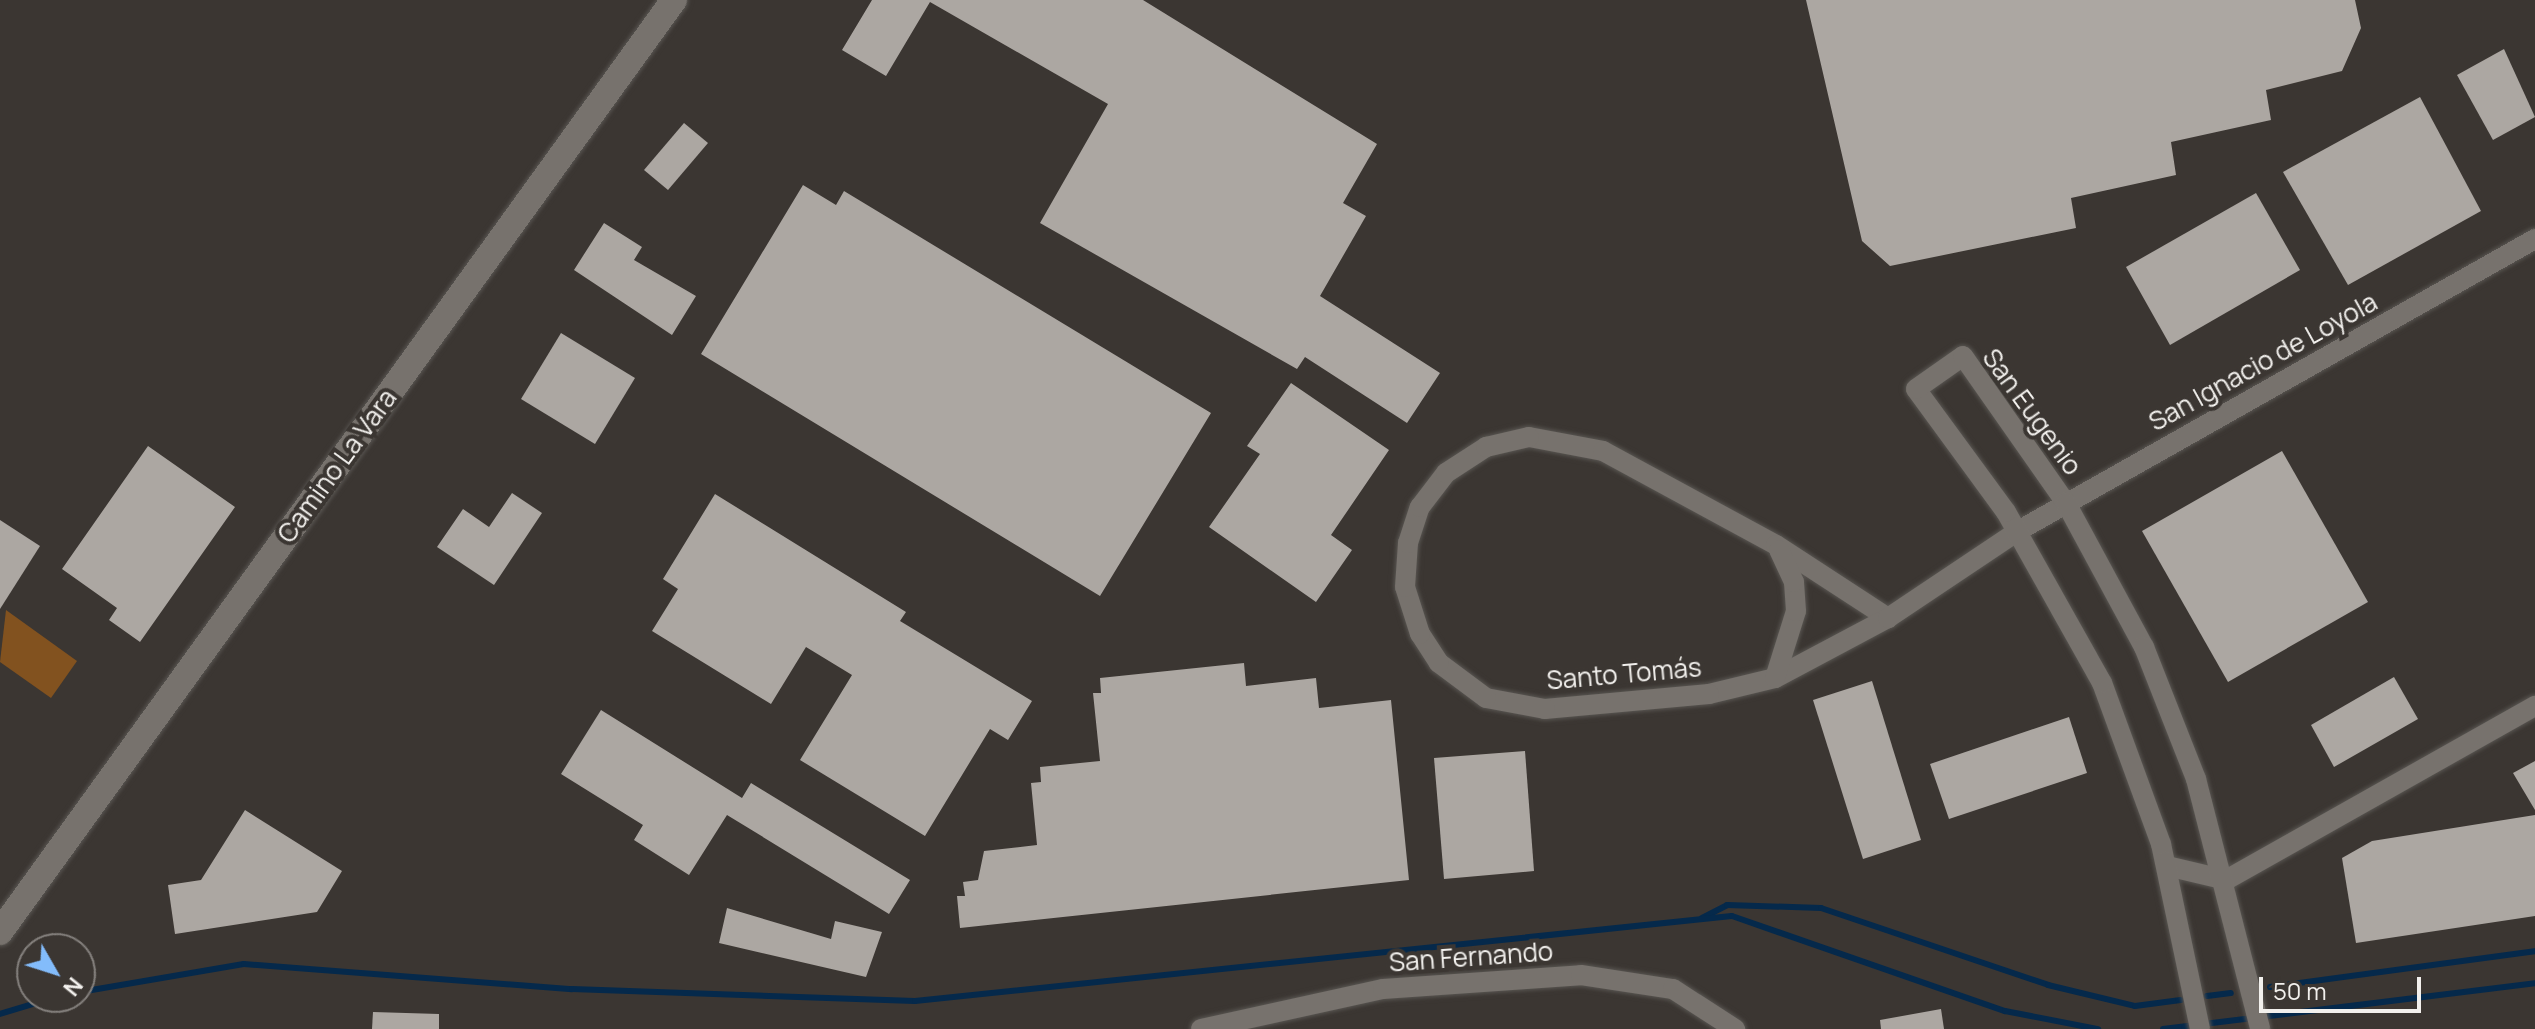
<!DOCTYPE html>
<html>
<head>
<meta charset="utf-8">
<style>
  body { margin:0 }
  #map { position:relative; width:2535px; height:1029px; overflow:hidden; background:#3b3632; font-family:Manrope,sans-serif }
  div>[style] { position:absolute }
  .green>* { inset:0; background:#82521f }
  .stream>* { height:6px; margin:-3px; padding:0 3px; transform-origin:3px; border-radius:3px; background:#05294b }
  .building>* { inset:0; background:#aca7a2 }
  .roads { filter:drop-shadow(0 0 2px #585551) drop-shadow(0 0 2px #585551) }
  .minor>* { height:20px; margin:-10px; padding:0 10px; transform-origin:10px; border-radius:10px; background:#77726d }
  .tertiary>* { height:26px; margin:-13px; padding:0 13px; transform-origin:13px; border-radius:13px; background:#77726d }
  span { translate:-50% -50%; white-space:nowrap; text-align:center; line-height:1.15; -webkit-text-stroke:8px #3b3632; paint-order:stroke }
  .street-label { font-size:26px; color:#f2f0ed }
  .north { position:absolute; left:16px; top:933px; width:80px; height:80px; box-sizing:border-box; background:#3b3632; border:2px solid #84807d; border-radius:50%; rotate:129deg; font-size:22px; font-weight:700; line-height:32px; text-align:center; color:#f2f0ed }
  .north::after { content:''; display:block; margin:auto; width:28px; height:36px; background:#83bcfb; clip-path:polygon(50% 0,100% 100%,50% 72%,0 100%) }
  .scale { position:absolute; left:2259px; top:977px; width:162px; height:36px; box-sizing:border-box; border:4px solid #f2f0ed; border-top:0; padding-left:10px; font-size:24px; line-height:28px; white-space:nowrap; color:#f2f0ed; -webkit-text-stroke:6px #3b3632; paint-order:stroke }
</style>
</head>
<body>
<div id="map">
  <div class="green">
    <i style="clip-path:polygon(6px 610px,77px 661px,51px 698px,0 662px)"></i>
  </div>
  <div class="stream">
    <i style="left:1702px;top:918px;width:28px;rotate:-27deg"></i>
    <i style="left:1727px;top:905px;width:94px;rotate:1.8deg"></i>
    <i style="left:1821px;top:908px;width:240px;rotate:18.7deg"></i>
    <i style="left:2048px;top:985px;width:89px;rotate:13.6deg"></i>
    <i style="left:2135px;top:1006px;width:46px;rotate:-7.4deg"></i>
    <i style="left:2270px;top:987px;width:267px;rotate:-7.7deg"></i>
    <i style="left:80px;top:992px;width:166px;rotate:-9.7deg"></i>
    <i style="left:244px;top:964px;width:329px;rotate:4.4deg"></i>
    <i style="left:572px;top:989px;width:343px;rotate:2deg"></i>
    <i style="left:915px;top:1001px;width:821px;rotate:-5.94deg"></i>
    <i style="left:1732px;top:916px;width:289px;rotate:19.2deg"></i>
    <i style="left:2005px;top:1011px;width:95px;rotate:11deg"></i>
    <i style="left:2207px;top:996px;width:24px;rotate:-7deg"></i>
    <i style="left:0;top:1014px;width:59px;rotate:-16.9deg"></i>
    <i style="left:2163px;top:1029px;width:375px;rotate:-7deg"></i>
  </div>
  <div class="building">
    <i style="clip-path:polygon(872px 0,1143px 0,1377px 144px,1343px 203px,1366px 216px,1320px 296px,1440px 373px,1407px 423px,1305px 357px,1297px 369px,1040px 223px,1108px 104px,930px 2px,886px 76px,842px 50px)"></i>
    <i style="clip-path:polygon(1806px 0,2355px 0,2361px 28px,2342px 71px,2266px 90px,2271px 120px,2171px 142px,2176px 175px,2071px 198px,2076px 228px,1890px 266px,1862px 241px)"></i>
    <i style="clip-path:polygon(2504px 49px,2535px 117px,2493px 140px,2457px 75px)"></i>
    <i style="clip-path:polygon(2420px 97px,2481px 211px,2348px 285px,2283px 172px)"></i>
    <i style="clip-path:polygon(684px 123px,708px 143px,668px 190px,644px 170px)"></i>
    <i style="clip-path:polygon(803px 185px,836px 205px,844px 191px,1211px 413px,1100px 596px,701px 354px)"></i>
    <i style="clip-path:polygon(2256px 193px,2300px 270px,2170px 345px,2126px 267px)"></i>
    <i style="clip-path:polygon(604px 223px,642px 247px,634px 260px,696px 296px,672px 335px,574px 270px)"></i>
    <i style="clip-path:polygon(561px 333px,635px 378px,595px 444px,521px 399px)"></i>
    <i style="clip-path:polygon(1291px 383px,1389px 450px,1331px 535px,1352px 550px,1316px 602px,1209px 527px,1260px 454px,1247px 446px)"></i>
    <i style="clip-path:polygon(148px 446px,235px 507px,140px 642px,109px 620px,117px 608px,62px 569px)"></i>
    <i style="clip-path:polygon(2282px 451px,2368px 602px,2228px 682px,2142px 531px)"></i>
    <i style="clip-path:polygon(512px 493px,542px 513px,494px 585px,437px 547px,463px 509px,489px 527px)"></i>
    <i style="clip-path:polygon(715px 494px,906px 612px,900px 621px,1032px 701px,1008px 740px,990px 729px,925px 836px,800px 760px,852px 675px,806px 647px,771px 704px,652px 631px,678px 589px,663px 579px)"></i>
    <i style="clip-path:polygon(0 520px,40px 546px,0 609px)"></i>
    <i style="clip-path:polygon(1244px 663px,1246px 686px,1316px 678px,1319px 708px,1391px 700px,1409px 880px,960px 928px,957px 896px,965px 896px,963px 882px,978px 880px,984px 851px,1037px 845px,1031px 783px,1041px 782px,1040px 767px,1100px 761px,1093px 693px,1101px 693px,1100px 678px)"></i>
    <i style="clip-path:polygon(2394px 677px,2418px 719px,2334px 767px,2311px 725px)"></i>
    <i style="clip-path:polygon(1872px 681px,1921px 840px,1863px 859px,1813px 700px)"></i>
    <i style="clip-path:polygon(601px 710px,742px 798px,751px 783px,910px 880px,889px 914px,727px 815px,689px 875px,634px 840px,643px 825px,561px 774px)"></i>
    <i style="clip-path:polygon(2069px 717px,2087px 773px,1949px 819px,1930px 764px)"></i>
    <i style="clip-path:polygon(1525px 751px,1534px 871px,1444px 879px,1434px 758px)"></i>
    <i style="clip-path:polygon(2535px 761px,2535px 810px,2513px 773px)"></i>
    <i style="clip-path:polygon(245px 810px,342px 871px,317px 912px,175px 934px,168px 885px,201px 880px)"></i>
    <i style="clip-path:polygon(2535px 815px,2535px 916px,2356px 943px,2342px 858px,2372px 841px)"></i>
    <i style="clip-path:polygon(727px 908px,831px 939px,835px 921px,882px 932px,866px 977px,719px 943px)"></i>
    <i style="clip-path:polygon(1941px 1009px,1944px 1029px,1881px 1029px,1880px 1020px)"></i>
    <i style="clip-path:polygon(373px 1012px,439px 1014px,439px 1029px,372px 1029px)"></i>
  </div>
  <div class="roads">
    <div class="minor">
      <i style="left:1529px;top:437px;width:75px;rotate:10.7deg"></i>
      <i style="left:1603px;top:451px;width:197px;rotate:28.5deg"></i>
      <i style="left:1776px;top:545px;width:134px;rotate:33.1deg"></i>
      <i style="left:1888px;top:618px;width:128px;rotate:152deg"></i>
      <i style="left:1775px;top:678px;width:68px;rotate:166.4deg"></i>
      <i style="left:1709px;top:694px;width:165px;rotate:174.8deg"></i>
      <i style="left:1545px;top:709px;width:60px;rotate:-169.4deg"></i>
      <i style="left:1486px;top:698px;width:59px;rotate:-143.3deg"></i>
      <i style="left:1439px;top:663px;width:35px;rotate:-123deg"></i>
      <i style="left:1420px;top:634px;width:49px;rotate:-107.7deg"></i>
      <i style="left:1405px;top:587px;width:44px;rotate:-86.1deg"></i>
      <i style="left:1408px;top:543px;width:38px;rotate:-72deg"></i>
      <i style="left:1420px;top:507px;width:43px;rotate:-52.6deg"></i>
      <i style="left:1446px;top:473px;width:48px;rotate:-33deg"></i>
      <i style="left:1486px;top:447px;width:44px;rotate:-13.1deg"></i>
      <i style="left:1888px;top:618px;width:156px;rotate:-33.8deg"></i>
      <i style="left:2018px;top:531px;width:594px;rotate:-29.46deg"></i>
      <i style="left:1775px;top:678px;width:70px;rotate:-72.6deg"></i>
      <i style="left:1796px;top:611px;width:29px;rotate:-94deg"></i>
      <i style="left:1794px;top:582px;width:35px;rotate:-115deg"></i>
      <i style="left:2167px;top:866px;width:61px;rotate:13.3deg"></i>
      <i style="left:2226px;top:880px;width:355px;rotate:-29.4deg"></i>
      <i style="left:1201px;top:1029px;width:186px;rotate:-12.4deg"></i>
      <i style="left:1383px;top:989px;width:198px;rotate:-4deg"></i>
      <i style="left:1581px;top:975px;width:93px;rotate:8.7deg"></i>
      <i style="left:1673px;top:989px;width:74px;rotate:32.8deg"></i>
      <i style="left:2200px;top:1029px;width:189px;rotate:-101.9deg"></i>
      <i style="left:2161px;top:844px;width:171px;rotate:-110.1deg"></i>
      <i style="left:2102px;top:683px;width:196px;rotate:-119.3deg"></i>
      <i style="left:2006px;top:512px;width:152px;rotate:-126.2deg"></i>
      <i style="left:1916px;top:389px;width:57px;rotate:-35.1deg"></i>
      <i style="left:1963px;top:356px;width:179px;rotate:55deg"></i>
      <i style="left:2066px;top:503px;width:164px;rotate:61.6deg"></i>
      <i style="left:2144px;top:647px;width:142px;rotate:68.5deg"></i>
      <i style="left:2196px;top:779px;width:258px;rotate:75.6deg"></i>
    </div>
    <div class="tertiary">
      <i style="left:0;top:932px;width:1150px;rotate:-54.13deg"></i>
    </div>
  </div>
  <div class="street-label">
    <span style="left:2263px;top:362px;rotate:-29deg">San Ignacio de Loyola</span>
    <span style="left:2032px;top:412px;rotate:54deg">San Eugenio</span>
    <span style="left:337px;top:466px;rotate:-54deg">Camino La Vara</span>
    <span style="left:1624px;top:674px;rotate:-5deg">Santo Tomás</span>
    <span style="left:1471px;top:957px;rotate:-4deg">San Fernando</span>
  </div>
  <div class="north">N</div>
  <div class="scale">50 m</div>
</div>
</body>
</html>
